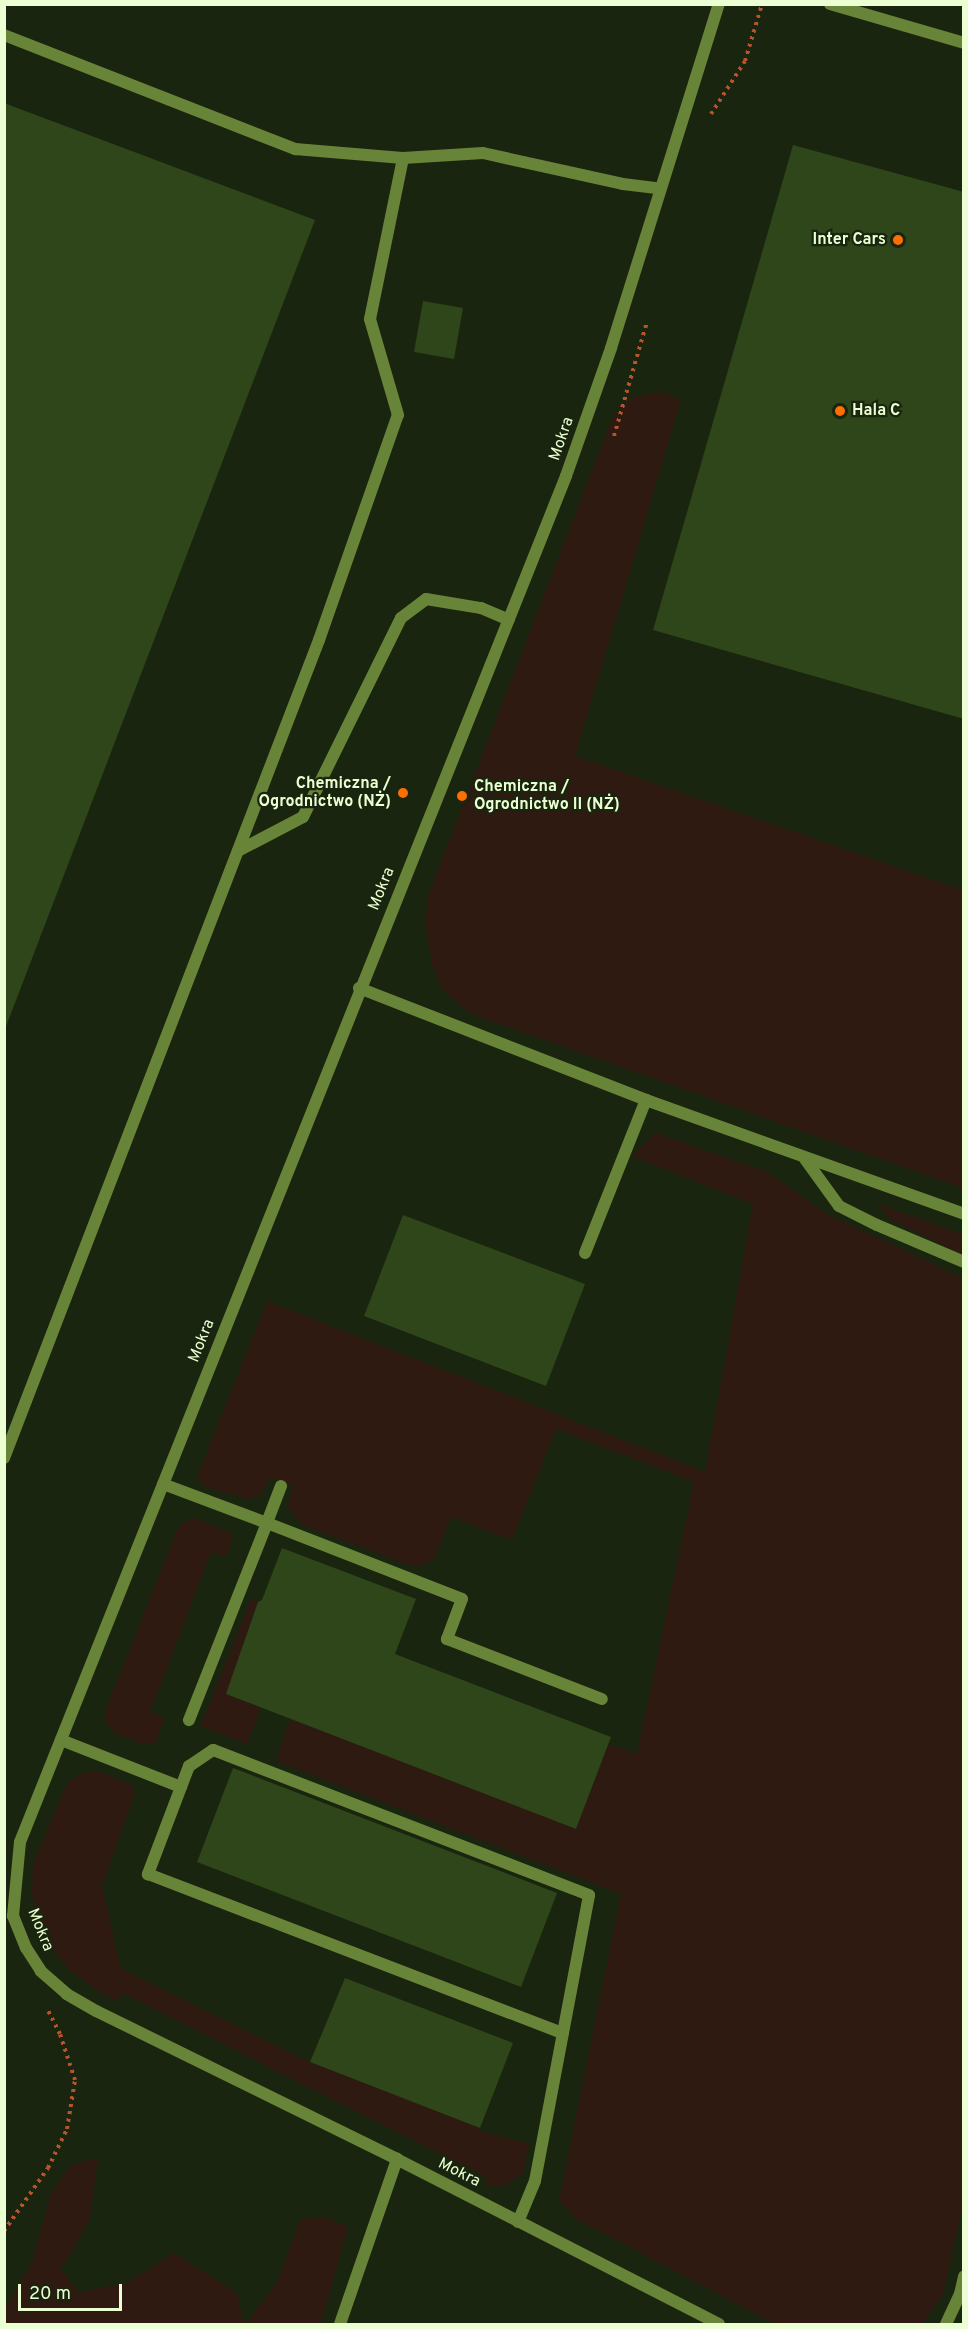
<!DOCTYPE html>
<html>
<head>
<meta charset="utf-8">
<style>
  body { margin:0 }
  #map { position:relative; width:968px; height:2329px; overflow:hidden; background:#19250e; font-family:Overpass,sans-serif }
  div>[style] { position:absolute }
  .green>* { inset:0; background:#2f1a11 }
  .building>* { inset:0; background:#2e461a }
  .path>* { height:4px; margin-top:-2px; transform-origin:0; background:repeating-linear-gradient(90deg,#b8542d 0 3px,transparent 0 7.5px) }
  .service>* { height:12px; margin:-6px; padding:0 6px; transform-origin:6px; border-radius:6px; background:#688439 }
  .minor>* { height:12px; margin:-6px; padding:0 6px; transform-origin:6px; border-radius:6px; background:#688439 }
  .dots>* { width:16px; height:16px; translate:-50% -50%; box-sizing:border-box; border:3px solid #19250e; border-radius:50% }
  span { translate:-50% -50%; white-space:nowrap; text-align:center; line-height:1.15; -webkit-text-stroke:4.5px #19250e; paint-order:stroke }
  .poi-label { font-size:16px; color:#ebffd2; font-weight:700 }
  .right { translate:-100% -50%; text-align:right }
  .left { translate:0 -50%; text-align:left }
  .street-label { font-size:16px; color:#ebffd2 }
  .frame { position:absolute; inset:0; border:6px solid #ebffd2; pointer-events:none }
  .scale { position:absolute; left:18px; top:2284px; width:104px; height:27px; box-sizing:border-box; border:3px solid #ebffd2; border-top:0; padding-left:8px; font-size:18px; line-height:21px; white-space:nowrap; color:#ebffd2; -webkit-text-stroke:4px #19250e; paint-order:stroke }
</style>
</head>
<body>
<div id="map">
  <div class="green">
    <i style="clip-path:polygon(662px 392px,681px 400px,575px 756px,963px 890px,963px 1188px,471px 1014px,443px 991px,432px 964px,425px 923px,429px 893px,614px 414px,632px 397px)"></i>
    <i style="clip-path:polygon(656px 1133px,767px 1172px,829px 1215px,963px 1278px,964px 2199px,943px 2295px,922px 2324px,775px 2324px,576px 2219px,559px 2200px,621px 1894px,276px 1761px,290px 1719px,576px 1829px,609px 1744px,637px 1754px,694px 1482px,556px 1429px,512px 1540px,451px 1517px,434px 1559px,420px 1566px,409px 1565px,303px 1525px,289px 1510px,288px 1504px,293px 1486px,270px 1477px,262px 1493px,250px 1500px,206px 1487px,197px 1477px,267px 1301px,705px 1472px,753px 1204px,632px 1156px)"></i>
    <i style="clip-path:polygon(876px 1203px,963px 1234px,963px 1255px,891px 1220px)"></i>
    <i style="clip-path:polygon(195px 1518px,229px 1532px,233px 1538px,226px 1557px,211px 1552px,150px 1712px,165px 1718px,156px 1742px,144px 1745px,115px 1733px,106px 1723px,105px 1711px,177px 1530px,184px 1522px)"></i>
    <i style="clip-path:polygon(251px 1599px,258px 1602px,249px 1626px,251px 1627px,226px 1694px,261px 1708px,247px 1744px,201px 1726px)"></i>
    <i style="clip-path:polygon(86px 1771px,97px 1771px,131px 1784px,135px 1793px,102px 1886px,121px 1969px,310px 2062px,480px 2128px,479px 2131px,529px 2144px,523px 2173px,506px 2186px,484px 2186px,488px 2178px,122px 1993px,117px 2001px,95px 1989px,70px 1971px,45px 1940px,35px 1917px,32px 1893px,33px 1864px,65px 1787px,69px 1781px)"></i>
    <i style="clip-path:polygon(98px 2157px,90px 2220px,61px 2269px,79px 2292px,126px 2283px,174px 2253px,237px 2293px,244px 2324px,5px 2324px,5px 2308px,32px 2262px,51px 2193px,71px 2165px)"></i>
    <i style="clip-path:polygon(326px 2217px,348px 2227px,321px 2324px,245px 2324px,278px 2281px,300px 2219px)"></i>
  </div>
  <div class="building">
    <i style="clip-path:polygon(4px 103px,315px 220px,5px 1029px,4px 1029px)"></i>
    <i style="clip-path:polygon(793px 145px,964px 192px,964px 719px,653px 630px)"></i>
    <i style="clip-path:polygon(423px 301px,463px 308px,454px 359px,414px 352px)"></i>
    <i style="clip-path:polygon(403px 1215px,585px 1284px,546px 1386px,364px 1316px)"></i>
    <i style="clip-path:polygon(282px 1548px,416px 1599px,395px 1654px,611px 1737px,576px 1829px,226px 1694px,258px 1602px,262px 1600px)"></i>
    <i style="clip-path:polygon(233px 1768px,557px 1893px,521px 1987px,197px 1862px)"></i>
    <i style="clip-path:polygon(345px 1978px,513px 2043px,480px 2128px,310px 2062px)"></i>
  </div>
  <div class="path">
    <i style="left:711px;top:114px;width:63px;rotate:-57.3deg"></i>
    <i style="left:745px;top:61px;width:59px;rotate:-73.4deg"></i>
    <i style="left:614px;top:436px;width:119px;rotate:-73.9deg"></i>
    <i style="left:4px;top:2231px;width:77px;rotate:-55.1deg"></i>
    <i style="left:48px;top:2168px;width:43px;rotate:-64deg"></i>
    <i style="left:67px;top:2129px;width:50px;rotate:-80.7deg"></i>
    <i style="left:75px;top:2080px;width:48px;rotate:-108.1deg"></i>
    <i style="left:60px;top:2034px;width:28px;rotate:-117deg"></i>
  </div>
  <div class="service">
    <i style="left:830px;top:4px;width:140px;rotate:16.2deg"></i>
    <i style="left:4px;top:35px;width:313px;rotate:21.4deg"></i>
    <i style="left:295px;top:149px;width:108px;rotate:4.8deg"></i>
    <i style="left:403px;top:158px;width:80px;rotate:-3.6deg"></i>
    <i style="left:483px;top:153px;width:143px;rotate:12.5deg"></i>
    <i style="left:623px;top:184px;width:38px;rotate:7deg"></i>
    <i style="left:238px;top:851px;width:73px;rotate:-27.6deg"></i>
    <i style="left:303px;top:817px;width:222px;rotate:-63.8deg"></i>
    <i style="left:401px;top:618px;width:31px;rotate:-37deg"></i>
    <i style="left:426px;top:599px;width:56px;rotate:9.3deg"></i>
    <i style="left:481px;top:608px;width:30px;rotate:23deg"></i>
    <i style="left:359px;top:988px;width:308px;rotate:21.3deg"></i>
    <i style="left:646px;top:1100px;width:338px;rotate:19.7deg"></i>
    <i style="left:805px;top:1159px;width:58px;rotate:54.1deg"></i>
    <i style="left:839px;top:1206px;width:42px;rotate:26.6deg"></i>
    <i style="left:877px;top:1225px;width:95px;rotate:23deg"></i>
    <i style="left:585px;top:1253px;width:165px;rotate:-68.3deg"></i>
    <i style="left:4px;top:1458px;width:877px;rotate:-68.94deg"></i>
    <i style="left:319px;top:640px;width:238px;rotate:-70.7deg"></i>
    <i style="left:398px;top:415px;width:100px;rotate:-106.3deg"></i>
    <i style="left:370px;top:319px;width:164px;rotate:-78.4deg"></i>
    <i style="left:163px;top:1484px;width:111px;rotate:20.6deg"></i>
    <i style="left:267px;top:1523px;width:212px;rotate:111.6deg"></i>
    <i style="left:281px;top:1486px;width:40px;rotate:111deg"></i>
    <i style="left:267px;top:1523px;width:209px;rotate:21.3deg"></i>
    <i style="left:462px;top:1599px;width:43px;rotate:110.6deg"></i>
    <i style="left:447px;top:1639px;width:166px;rotate:21.2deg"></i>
    <i style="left:61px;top:1740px;width:129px;rotate:21.4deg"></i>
    <i style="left:518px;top:2222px;width:44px;rotate:-67.5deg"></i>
    <i style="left:535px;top:2181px;width:151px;rotate:-79.3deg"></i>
    <i style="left:563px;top:2033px;width:140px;rotate:-79.3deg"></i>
    <i style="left:589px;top:1895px;width:403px;rotate:-158.9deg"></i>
    <i style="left:213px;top:1750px;width:29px;rotate:146deg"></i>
    <i style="left:189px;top:1766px;width:116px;rotate:110.8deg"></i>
    <i style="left:148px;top:1874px;width:444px;rotate:21deg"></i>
    <i style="left:340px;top:2324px;width:175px;rotate:-70.9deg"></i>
    <i style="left:946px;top:2324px;width:33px;rotate:-65deg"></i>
    <i style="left:960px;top:2294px;width:18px;rotate:-77deg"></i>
  </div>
  <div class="minor">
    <i style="left:719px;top:2324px;width:362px;rotate:-152.9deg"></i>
    <i style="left:397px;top:2159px;width:335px;rotate:-153.8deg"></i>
    <i style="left:96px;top:2011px;width:34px;rotate:-150deg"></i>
    <i style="left:67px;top:1994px;width:35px;rotate:-139deg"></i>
    <i style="left:41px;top:1971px;width:27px;rotate:-123deg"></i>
    <i style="left:26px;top:1948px;width:35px;rotate:-112deg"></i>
    <i style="left:13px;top:1916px;width:74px;rotate:-84.6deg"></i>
    <i style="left:20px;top:1842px;width:1471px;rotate:-68.21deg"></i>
    <i style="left:566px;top:476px;width:136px;rotate:-70.6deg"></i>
    <i style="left:611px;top:348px;width:361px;rotate:-72.6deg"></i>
  </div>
  <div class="dots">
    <i style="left:898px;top:240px;background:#fd6f00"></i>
    <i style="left:840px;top:411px;background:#fd6f00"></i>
    <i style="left:403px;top:793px;background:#fd6f00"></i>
    <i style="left:462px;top:796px;background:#fd6f00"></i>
  </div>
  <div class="poi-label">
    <span class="right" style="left:886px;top:240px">Inter Cars</span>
    <span class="left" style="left:852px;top:411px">Hala C</span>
    <span class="right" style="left:391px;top:793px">Chemiczna /<br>Ogrodnictwo (NŻ)</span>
    <span class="left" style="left:474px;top:796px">Chemiczna /<br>Ogrodnictwo II (NŻ)</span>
  </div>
  <div class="street-label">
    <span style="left:562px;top:439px;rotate:-71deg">Mokra</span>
    <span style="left:382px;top:889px;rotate:-68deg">Mokra</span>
    <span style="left:202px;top:1341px;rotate:-68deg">Mokra</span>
    <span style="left:40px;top:1930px;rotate:68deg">Mokra</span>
    <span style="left:459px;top:2173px;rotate:27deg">Mokra</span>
  </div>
  <div class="frame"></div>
  <div class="scale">20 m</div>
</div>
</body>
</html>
